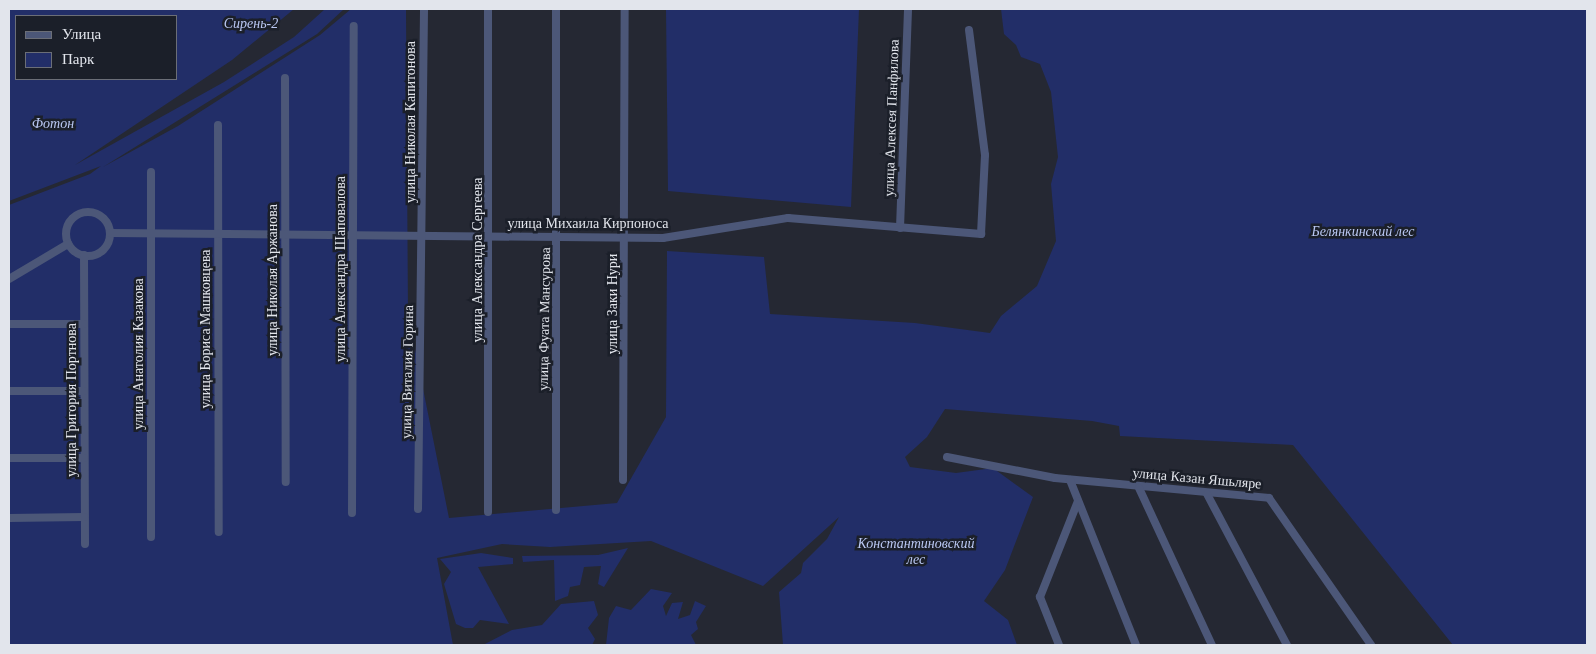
<!DOCTYPE html>
<html>
<head>
<meta charset="utf-8">
<style>
  body { margin:0 }
  #map { position:relative; width:1596px; height:654px; overflow:hidden; background:#252833; font-family:Georgia,serif }
  div>[style] { position:absolute }
  .green>* { inset:0; background:#222e68 }
  .minor>* { height:8px; margin:-4px; padding:0 4px; transform-origin:4px; border-radius:4px; background:#4c5778 }
  .minor>.ring { margin:-4px; padding:0; box-sizing:content-box; background:none; border:8px solid #4c5778; border-radius:50% }
  span { translate:-50% -50%; white-space:nowrap; text-align:center; line-height:1.15; -webkit-text-stroke:5px #1b1f29; paint-order:stroke }
  .park-label { font-size:14px; color:#b9c7f2; font-style:italic }
  .street-label { font-size:14px; color:#e2e5ec }
  .frame { position:absolute; inset:0; border:10px solid #e2e5ec; pointer-events:none }
  .legend { position:absolute; left:15px; top:15px; width:162px; height:65px; box-sizing:border-box; background:#1b1f29; border:1px solid #6b6e77; margin:0; padding:6px 9px; list-style:none; font-size:15px; color:#e2e5ec }
  .legend li { display:flex; align-items:center; gap:10px; height:25px }
  .legend b { width:25px; border:1px solid #6b6e77 }
</style>
</head>
<body>
<div id="map">
  <div class="green">
    <i style="clip-path:polygon(evenodd,9px 9px,294px 9px,232px 60px,75px 165px,224px 82px,294px 37px,325px 9px,344px 9px,317px 34px,103px 167px,178px 126px,320px 35px,351px 9px,406px 9px,408px 314px,449px 518px,617px 503px,666px 417px,667px 251px,764px 257px,770px 314px,915px 323px,990px 333px,1001px 316px,1037px 286px,1056px 241px,1051px 184px,1058px 157px,1051px 92px,1040px 64px,1021px 57px,1016px 45px,1004px 34px,1001px 9px,1587px 9px,1587px 645px,1453px 645px,1293px 445px,1120px 436px,1119px 426px,1092px 421px,945px 409px,927px 437px,905px 457px,910px 467px,956px 473px,993px 468px,1033px 497px,1005px 570px,984px 601px,1008px 620px,1017px 645px,783px 645px,779px 592px,801px 573px,803px 563px,827px 539px,839px 517px,763px 586px,651px 541px,550px 547px,502px 544px,437px 558px,453px 645px,9px 645px,9px 205px,90px 174px,101px 166px,9px 201px,9px 9px,16px 16px,176px 16px,176px 79px,16px 79px,16px 16px)"></i>
    <i style="clip-path:polygon(666px 9px,859px 9px,851px 207px,668px 191px)"></i>
    <i style="clip-path:polygon(628px 548px,604px 587px,598px 584px,601px 566px,584px 567px,580px 585px,570px 587px,568px 596px,555px 601px,554px 560px,523px 562px,522px 556px,598px 555px)"></i>
    <i style="clip-path:polygon(481px 553px,513px 558px,513px 564px,478px 567px,509px 624px,480px 620px,473px 628px,465px 628px,456px 624px,444px 584px,451px 572px,440px 559px)"></i>
    <i style="clip-path:polygon(651px 589px,672px 593px,663px 606px,666px 616px,672px 603px,683px 602px,678px 619px,690px 615px,695px 601px,706px 606px,696px 622px,698px 629px,691px 635px,696px 645px,606px 645px,609px 618px,616px 606px,631px 610px)"></i>
    <i style="clip-path:polygon(594px 601px,598px 615px,588px 628px,595px 639px,592px 645px,483px 645px,512px 630px,542px 625px,561px 604px)"></i>
  </div>
  <div class="minor">
    <i style="left:285px;top:78px;width:404px;rotate:89.9deg"></i>
    <i style="left:218px;top:125px;width:407px;rotate:89.9deg"></i>
    <i style="left:151px;top:172px;width:365px;rotate:90deg"></i>
    <i class="ring" style="left:66px;top:212px;width:36px;height:36px"></i>
    <i style="left:900px;top:228px;width:219px;rotate:-87.9deg"></i>
    <i style="left:110px;top:233px;width:553px;rotate:0.52deg"></i>
    <i style="left:663px;top:238px;width:127px;rotate:-9.1deg"></i>
    <i style="left:788px;top:218px;width:194px;rotate:4.7deg"></i>
    <i style="left:981px;top:234px;width:79px;rotate:-87.1deg"></i>
    <i style="left:985px;top:155px;width:126px;rotate:-97.3deg"></i>
    <i style="left:84px;top:255px;width:289px;rotate:89.8deg"></i>
    <i style="left:9px;top:279px;width:69px;rotate:-30.7deg"></i>
    <i style="left:9px;top:324px;width:75px"></i>
    <i style="left:9px;top:391px;width:75px"></i>
    <i style="left:947px;top:457px;width:110px;rotate:11deg"></i>
    <i style="left:1055px;top:478px;width:215px;rotate:5.3deg"></i>
    <i style="left:1269px;top:498px;width:179px;rotate:55.2deg"></i>
    <i style="left:9px;top:458px;width:75px"></i>
    <i style="left:623px;top:480px;width:471px;rotate:-89.8deg"></i>
    <i style="left:1070px;top:480px;width:178px;rotate:68.2deg"></i>
    <i style="left:1139px;top:488px;width:173px;rotate:65.1deg"></i>
    <i style="left:1207px;top:494px;width:171px;rotate:62.1deg"></i>
    <i style="left:418px;top:509px;width:500px;rotate:-89.31deg"></i>
    <i style="left:556px;top:510px;width:501px;rotate:-90deg"></i>
    <i style="left:488px;top:512px;width:503px;rotate:-90deg"></i>
    <i style="left:352px;top:513px;width:487px;rotate:-89.8deg"></i>
    <i style="left:9px;top:518px;width:75px;rotate:-0.8deg"></i>
    <i style="left:1059px;top:645px;width:52px;rotate:-111.6deg"></i>
    <i style="left:1040px;top:597px;width:103px;rotate:-68.4deg"></i>
  </div>
  <div class="park-label">
    <span style="left:251px;top:24px">Сирень-2</span>
    <span style="left:53px;top:124px">Фотон</span>
    <span style="left:1363px;top:232px">Белянкинский лес</span>
    <span style="left:916px;top:552px">Константиновский<br>лес</span>
  </div>
  <div class="street-label">
    <span style="left:892px;top:118px;rotate:-88deg">улица Алексея Панфилова</span>
    <span style="left:411px;top:122px;rotate:-90deg">улица Николая Капитонова</span>
    <span style="left:588px;top:224px">улица Михаила Кирпоноса</span>
    <span style="left:478px;top:260px;rotate:-90deg">улица Александра Сергеева</span>
    <span style="left:341px;top:269px;rotate:-90deg">улица Александра Шаповалова</span>
    <span style="left:273px;top:280px;rotate:-90deg">улица Николая Аржанова</span>
    <span style="left:613px;top:304px;rotate:-90deg">улица Заки Нури</span>
    <span style="left:545px;top:319px;rotate:-89deg">улица Фуата Мансурова</span>
    <span style="left:206px;top:329px;rotate:-90deg">улица Бориса Машковцева</span>
    <span style="left:139px;top:354px;rotate:-90deg">улица Анатолия Казакова</span>
    <span style="left:408px;top:372px;rotate:-89deg">улица Виталия Горина</span>
    <span style="left:72px;top:400px;rotate:-90deg">улица Григория Портнова</span>
    <span style="left:1197px;top:479px;rotate:5deg">улица Казан Яшьляре</span>
  </div>
  <div class="frame"></div>
  <ul class="legend">
  <li><b style="height:6px;background:#4c5778"></b>Улица</li>
  <li><b style="height:14px;background:#222e68"></b>Парк</li>
  </ul>
</div>
</body>
</html>
